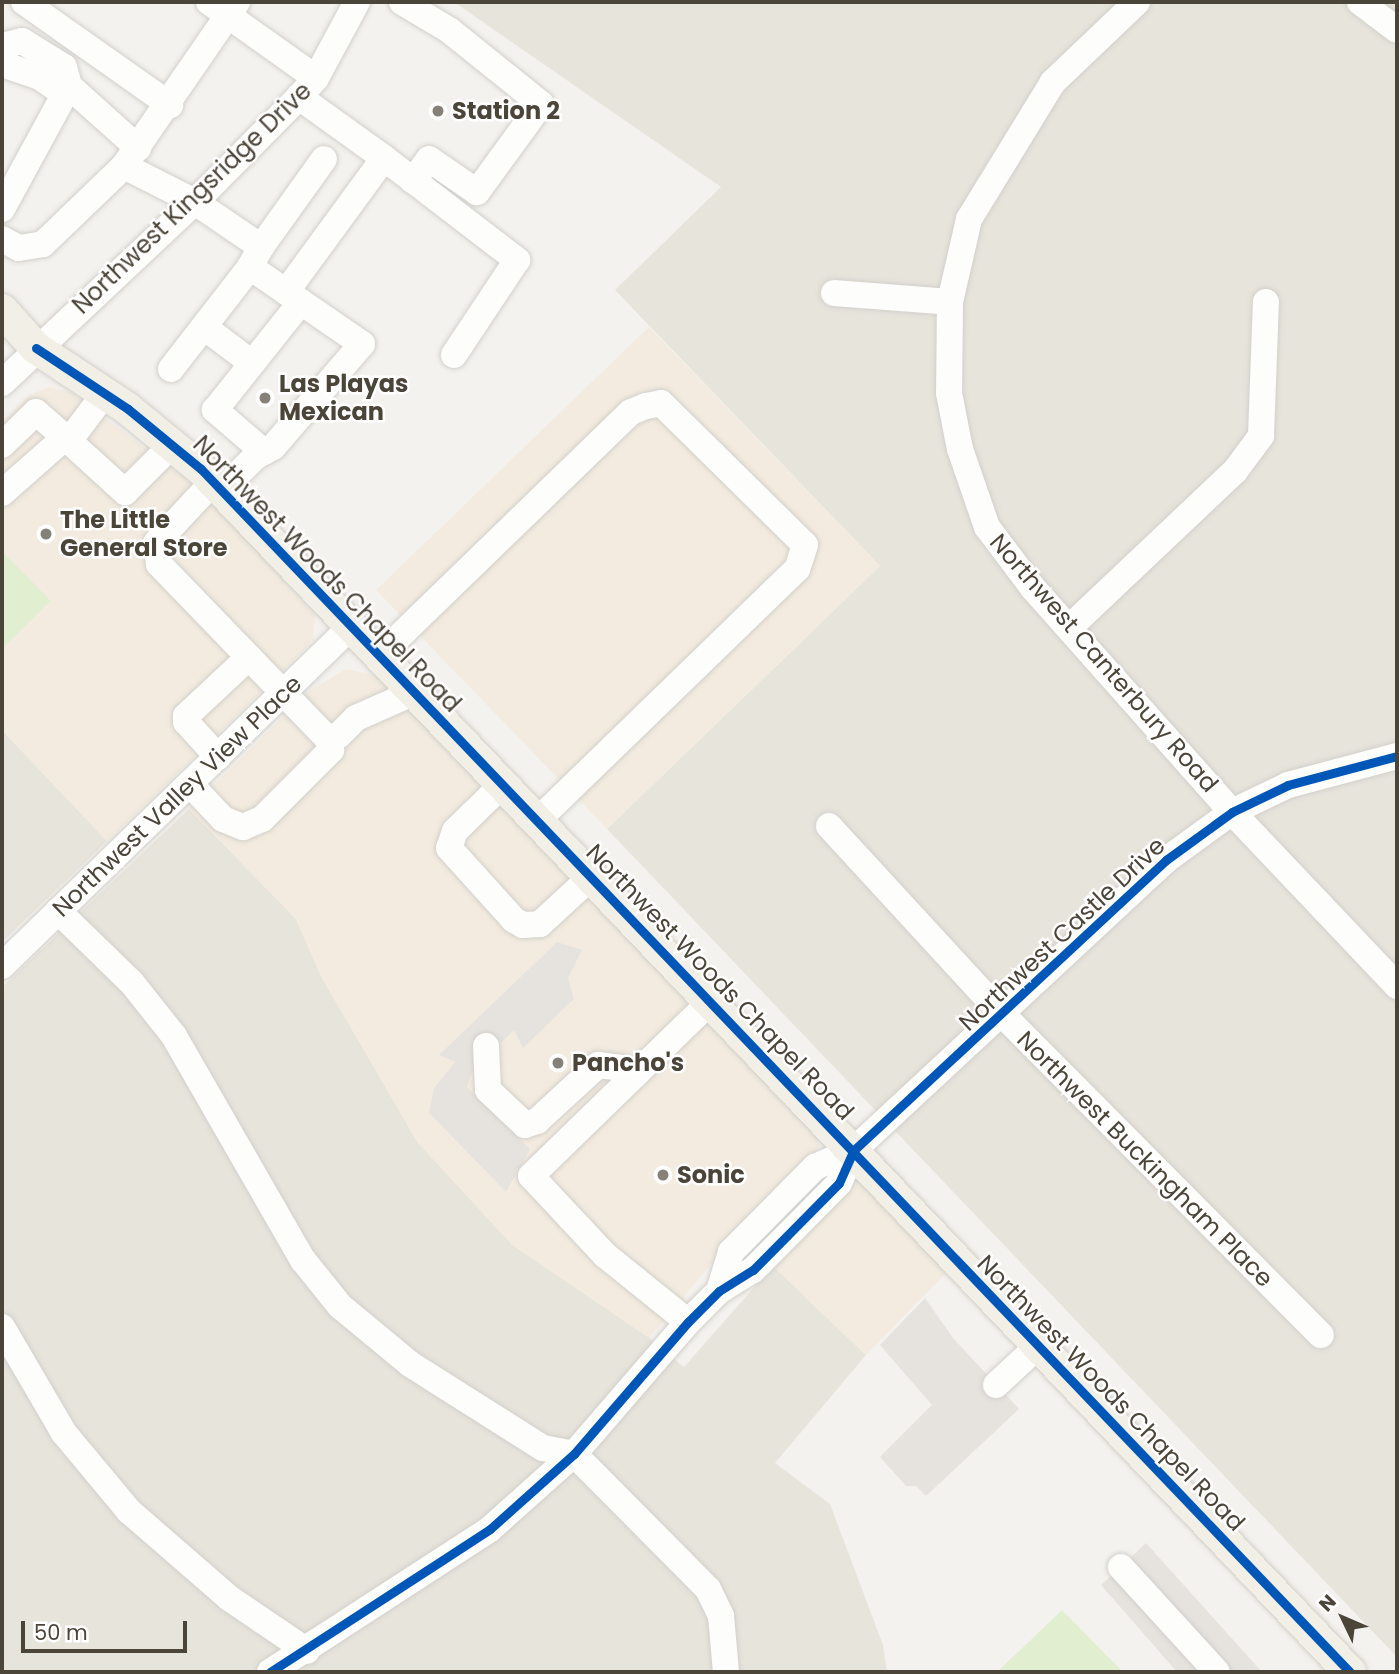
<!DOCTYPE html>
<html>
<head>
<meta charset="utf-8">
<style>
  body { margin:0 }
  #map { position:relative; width:1399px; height:1674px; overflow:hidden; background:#f4f2ee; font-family:Poppins,sans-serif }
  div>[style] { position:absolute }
  .residential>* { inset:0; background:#e7e4dc }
  .commercial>* { inset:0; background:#f3ebdf }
  .green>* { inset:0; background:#e1eecf }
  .parking>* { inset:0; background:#e6e3df }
  .roads { filter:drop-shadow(0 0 2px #d2d0cb) drop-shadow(0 0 2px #d2d0cb) }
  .minor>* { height:26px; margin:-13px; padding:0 13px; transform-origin:13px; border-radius:13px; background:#fdfdfc }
  .major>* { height:32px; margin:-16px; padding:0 16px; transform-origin:16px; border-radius:16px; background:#f2efe6 }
  .cycleway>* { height:9px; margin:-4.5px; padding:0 4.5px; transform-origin:4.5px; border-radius:4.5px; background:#0057b8 }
  .dots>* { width:19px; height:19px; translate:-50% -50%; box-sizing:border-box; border:4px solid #fff; border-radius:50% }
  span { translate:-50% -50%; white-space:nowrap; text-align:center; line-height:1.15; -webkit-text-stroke:5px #fff; paint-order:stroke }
  .poi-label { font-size:24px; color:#4b4439; font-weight:700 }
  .left { translate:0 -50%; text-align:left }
  .street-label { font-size:24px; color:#4b4439 }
  .frame { position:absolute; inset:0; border:4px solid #4b4439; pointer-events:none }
  .north { position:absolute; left:1308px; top:1583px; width:70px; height:70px; -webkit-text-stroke:5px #fff; paint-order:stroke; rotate:314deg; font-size:19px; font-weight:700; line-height:28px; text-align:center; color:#4b4439 }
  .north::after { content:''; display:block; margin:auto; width:24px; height:32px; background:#4b4439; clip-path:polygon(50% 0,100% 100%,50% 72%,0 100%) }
  .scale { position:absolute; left:21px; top:1621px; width:166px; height:32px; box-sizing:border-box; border:4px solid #4b4439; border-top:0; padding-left:9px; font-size:21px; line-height:24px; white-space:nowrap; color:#4b4439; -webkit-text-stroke:5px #fff; paint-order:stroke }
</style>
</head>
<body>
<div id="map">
  <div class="residential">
    <i style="clip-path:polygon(454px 2px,1397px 2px,1397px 1657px,607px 829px,880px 566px,615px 290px,721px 187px)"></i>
    <i style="clip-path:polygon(2px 730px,107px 841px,2px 942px)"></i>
    <i style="clip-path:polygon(189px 809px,296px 919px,321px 976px,418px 1143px,684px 1367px,773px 1266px,866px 1355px,775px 1463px,830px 1504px,883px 1645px,887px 1672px,2px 1672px,2px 987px)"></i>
  </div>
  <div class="commercial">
    <i style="clip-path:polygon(649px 327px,880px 566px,607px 829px,376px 590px)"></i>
    <i style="clip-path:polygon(49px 387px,70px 392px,185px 478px,223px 512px,315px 615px,313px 639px,306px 648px,107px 841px,2px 730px,2px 649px,51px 601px,2px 551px,2px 422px,29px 395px)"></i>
    <i style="clip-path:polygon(346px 669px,378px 676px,814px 1127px,819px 1146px,813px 1155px,750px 1218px,649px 1338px,512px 1245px,418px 1143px,321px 976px,296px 919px,189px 809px,312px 689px)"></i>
    <i style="clip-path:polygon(858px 1180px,865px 1182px,949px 1270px,866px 1355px,773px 1266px)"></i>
  </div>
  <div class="green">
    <i style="clip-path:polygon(2px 551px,51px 601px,2px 649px)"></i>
    <i style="clip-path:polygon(1062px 1610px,1123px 1672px,997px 1672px)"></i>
  </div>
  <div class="parking">
    <i style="clip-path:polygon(557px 942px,582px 950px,568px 978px,574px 999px,523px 1048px,514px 1030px,472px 1072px,467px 1087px,530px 1149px,506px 1192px,429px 1113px,434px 1088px,455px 1062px,439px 1055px)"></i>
    <i style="clip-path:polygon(925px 1298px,953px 1338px,1019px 1409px,926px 1496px,916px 1486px,906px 1486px,880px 1457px,932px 1405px,880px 1345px)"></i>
    <i style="clip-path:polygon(1146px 1543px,1262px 1672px,1177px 1672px,1101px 1585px)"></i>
  </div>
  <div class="roads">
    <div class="minor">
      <i style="left:24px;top:2px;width:179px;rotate:35.2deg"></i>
      <i style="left:209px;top:2px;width:131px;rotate:35.4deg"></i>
      <i style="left:402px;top:2px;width:55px;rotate:30.8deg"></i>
      <i style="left:449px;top:30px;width:118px;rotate:38.8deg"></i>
      <i style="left:541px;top:104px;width:109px;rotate:126deg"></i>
      <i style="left:477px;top:192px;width:58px;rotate:-145.5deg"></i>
      <i style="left:429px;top:159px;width:27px;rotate:126deg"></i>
      <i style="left:1137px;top:2px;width:116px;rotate:136.4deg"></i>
      <i style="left:1053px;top:82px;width:161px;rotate:121.5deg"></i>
      <i style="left:969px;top:219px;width:85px;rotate:102.9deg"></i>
      <i style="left:950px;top:302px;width:91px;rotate:90.6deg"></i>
      <i style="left:949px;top:393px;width:57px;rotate:78.9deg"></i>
      <i style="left:960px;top:449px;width:83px;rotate:70.9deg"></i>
      <i style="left:987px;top:527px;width:76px;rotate:53deg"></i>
      <i style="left:1033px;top:588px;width:300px;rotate:48.4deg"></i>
      <i style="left:1232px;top:812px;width:240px;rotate:46.5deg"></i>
      <i style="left:1360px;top:2px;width:46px;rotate:37.1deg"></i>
      <i style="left:2px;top:46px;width:21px;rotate:-14deg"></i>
      <i style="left:22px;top:41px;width:49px;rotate:31.8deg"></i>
      <i style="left:64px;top:67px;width:20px;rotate:75deg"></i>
      <i style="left:69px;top:86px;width:93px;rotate:41.9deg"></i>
      <i style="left:2px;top:64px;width:40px;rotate:18.9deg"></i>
      <i style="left:40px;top:77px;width:29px;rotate:35deg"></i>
      <i style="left:384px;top:158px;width:168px;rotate:37.5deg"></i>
      <i style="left:517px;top:260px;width:114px;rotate:123.6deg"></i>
      <i style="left:124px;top:166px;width:199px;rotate:-55.4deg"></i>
      <i style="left:2px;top:209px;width:140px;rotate:-61.4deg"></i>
      <i style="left:2px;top:239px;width:19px;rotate:28deg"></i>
      <i style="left:19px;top:248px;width:24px;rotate:-9deg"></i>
      <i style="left:43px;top:244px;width:112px;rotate:-43.9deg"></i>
      <i style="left:124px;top:166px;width:80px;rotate:26.9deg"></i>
      <i style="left:195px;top:202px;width:80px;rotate:34.3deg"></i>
      <i style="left:261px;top:247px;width:23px;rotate:119deg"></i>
      <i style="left:261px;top:247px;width:108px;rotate:-54.4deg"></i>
      <i style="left:286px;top:292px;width:166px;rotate:-53.8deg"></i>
      <i style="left:384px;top:158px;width:105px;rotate:-144.3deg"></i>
      <i style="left:834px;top:293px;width:116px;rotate:4.4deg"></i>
      <i style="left:204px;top:327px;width:60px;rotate:36.9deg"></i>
      <i style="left:171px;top:369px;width:129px;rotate:-52.2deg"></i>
      <i style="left:250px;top:267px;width:136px;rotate:34.5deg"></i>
      <i style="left:362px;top:344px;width:136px;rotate:130.8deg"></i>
      <i style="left:273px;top:447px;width:19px;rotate:152deg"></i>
      <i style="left:256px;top:456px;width:49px;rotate:135deg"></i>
      <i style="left:2px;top:383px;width:265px;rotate:-43.2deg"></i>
      <i style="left:195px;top:202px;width:148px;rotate:-45.3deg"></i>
      <i style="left:299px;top:97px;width:25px;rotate:-48deg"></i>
      <i style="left:316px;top:78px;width:86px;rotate:-61.7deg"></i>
      <i style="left:2px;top:445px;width:47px;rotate:-44.1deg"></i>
      <i style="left:36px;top:412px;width:44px;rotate:41.3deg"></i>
      <i style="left:69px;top:441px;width:60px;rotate:-53.1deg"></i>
      <i style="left:264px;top:452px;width:65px;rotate:-139.4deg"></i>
      <i style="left:215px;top:410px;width:138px;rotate:-51.5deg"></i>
      <i style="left:2px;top:493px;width:79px;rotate:-41.4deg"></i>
      <i style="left:61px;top:441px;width:8px"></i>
      <i style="left:69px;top:441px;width:76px;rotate:42.3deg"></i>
      <i style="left:125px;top:492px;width:68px;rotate:-45deg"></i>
      <i style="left:1070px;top:627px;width:227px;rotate:-43.4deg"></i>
      <i style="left:1235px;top:471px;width:44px;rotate:-53.4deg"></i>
      <i style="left:1261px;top:436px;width:134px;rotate:-87.9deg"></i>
      <i style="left:380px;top:655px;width:349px;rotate:-44.1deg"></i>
      <i style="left:631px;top:412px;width:16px;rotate:-22deg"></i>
      <i style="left:646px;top:406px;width:15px;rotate:-11deg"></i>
      <i style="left:661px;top:403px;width:202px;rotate:44.6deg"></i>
      <i style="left:805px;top:545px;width:25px;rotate:108deg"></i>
      <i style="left:797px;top:569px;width:361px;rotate:135.9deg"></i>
      <i style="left:327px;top:738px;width:12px;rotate:-14deg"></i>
      <i style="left:339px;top:735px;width:24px;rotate:-45deg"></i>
      <i style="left:356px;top:718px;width:64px;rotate:-23.8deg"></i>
      <i style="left:218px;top:757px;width:47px;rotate:-132.4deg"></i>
      <i style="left:186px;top:722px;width:6px;rotate:-90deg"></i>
      <i style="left:186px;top:716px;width:86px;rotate:-43.1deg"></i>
      <i style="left:190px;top:784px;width:48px;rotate:46.7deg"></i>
      <i style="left:223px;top:819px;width:22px;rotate:22deg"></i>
      <i style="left:243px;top:827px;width:21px;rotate:-23deg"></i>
      <i style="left:262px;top:819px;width:98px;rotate:-45deg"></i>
      <i style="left:331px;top:750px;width:13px;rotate:-108deg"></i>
      <i style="left:327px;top:738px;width:242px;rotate:-134deg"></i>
      <i style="left:159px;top:564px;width:21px;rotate:-98deg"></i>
      <i style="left:156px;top:543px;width:83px;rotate:-46.9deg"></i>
      <i style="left:503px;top:784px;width:67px;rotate:135.6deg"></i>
      <i style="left:455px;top:831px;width:18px;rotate:109deg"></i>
      <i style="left:449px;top:848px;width:97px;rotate:47.9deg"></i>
      <i style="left:514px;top:920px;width:10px;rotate:29deg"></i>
      <i style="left:523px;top:925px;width:17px;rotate:-3deg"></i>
      <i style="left:540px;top:924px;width:71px;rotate:-42.7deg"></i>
      <i style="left:829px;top:826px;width:257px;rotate:47.4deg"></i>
      <i style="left:1003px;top:1015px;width:451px;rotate:45.2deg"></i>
      <i style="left:58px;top:911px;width:103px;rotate:44.2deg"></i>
      <i style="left:132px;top:983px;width:68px;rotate:51.6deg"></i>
      <i style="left:174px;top:1036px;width:258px;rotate:60.1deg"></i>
      <i style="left:303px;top:1260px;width:59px;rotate:51.2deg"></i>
      <i style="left:340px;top:1306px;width:91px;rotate:39.6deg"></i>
      <i style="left:410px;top:1364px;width:157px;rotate:32.3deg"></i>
      <i style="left:543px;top:1448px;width:32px;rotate:11deg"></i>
      <i style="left:574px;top:1454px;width:190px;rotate:45.2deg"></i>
      <i style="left:708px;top:1589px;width:30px;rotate:64deg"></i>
      <i style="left:721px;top:1616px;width:56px;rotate:84.9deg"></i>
      <i style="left:2px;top:966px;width:488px;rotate:-44.2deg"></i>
      <i style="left:486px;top:1046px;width:44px;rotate:87.4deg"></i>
      <i style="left:488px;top:1090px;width:51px;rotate:43.4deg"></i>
      <i style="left:525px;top:1125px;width:13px;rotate:-18deg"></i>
      <i style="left:537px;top:1121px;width:83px;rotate:-42.6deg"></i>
      <i style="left:598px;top:1065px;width:24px;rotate:7deg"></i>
      <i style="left:622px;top:1068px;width:14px;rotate:36deg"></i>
      <i style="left:719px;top:1291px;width:41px;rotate:-72.9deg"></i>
      <i style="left:731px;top:1252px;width:120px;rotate:-45.3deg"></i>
      <i style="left:815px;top:1167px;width:43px;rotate:-23.6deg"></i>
      <i style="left:688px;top:1322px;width:107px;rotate:-141.1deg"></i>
      <i style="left:605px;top:1255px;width:108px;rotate:-133.1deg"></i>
      <i style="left:531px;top:1176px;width:251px;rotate:-44.2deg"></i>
      <i style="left:2px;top:1327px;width:123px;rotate:59.7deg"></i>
      <i style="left:64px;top:1433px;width:102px;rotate:50.2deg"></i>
      <i style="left:129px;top:1511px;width:133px;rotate:41deg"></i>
      <i style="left:229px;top:1598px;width:94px;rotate:34.2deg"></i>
      <i style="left:996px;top:1385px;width:59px;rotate:-42.9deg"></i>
      <i style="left:1121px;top:1567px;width:142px;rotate:47.6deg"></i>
      <i style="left:270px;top:1672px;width:262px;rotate:-33deg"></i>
      <i style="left:490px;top:1529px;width:113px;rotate:-41.8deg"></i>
      <i style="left:574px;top:1454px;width:174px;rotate:-49.2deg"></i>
      <i style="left:688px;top:1322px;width:44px;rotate:-45deg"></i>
      <i style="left:719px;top:1291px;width:40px;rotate:-32deg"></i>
      <i style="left:753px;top:1270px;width:122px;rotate:-45.3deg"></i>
      <i style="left:839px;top:1183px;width:36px;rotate:-66deg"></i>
      <i style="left:854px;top:1150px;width:426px;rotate:-42.9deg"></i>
      <i style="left:1166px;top:860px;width:82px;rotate:-36deg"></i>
      <i style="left:1232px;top:812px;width:62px;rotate:-25.7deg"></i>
      <i style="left:1288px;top:785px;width:113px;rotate:-14.9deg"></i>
    </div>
    <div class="major">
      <i style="left:2px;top:310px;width:51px;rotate:48.2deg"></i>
      <i style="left:36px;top:348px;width:110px;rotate:33.5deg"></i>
      <i style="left:128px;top:409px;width:94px;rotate:39.4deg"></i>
      <i style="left:201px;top:469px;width:1664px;rotate:46.32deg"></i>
    </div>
  </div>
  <div class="cycleway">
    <i style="left:36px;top:348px;width:110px;rotate:33.5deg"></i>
    <i style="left:128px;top:409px;width:94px;rotate:39.4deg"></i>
    <i style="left:201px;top:469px;width:1664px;rotate:46.32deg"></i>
    <i style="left:270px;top:1672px;width:262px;rotate:-33deg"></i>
    <i style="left:490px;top:1529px;width:113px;rotate:-41.8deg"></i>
    <i style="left:574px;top:1454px;width:174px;rotate:-49.2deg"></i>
    <i style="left:688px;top:1322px;width:44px;rotate:-45deg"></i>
    <i style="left:719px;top:1291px;width:40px;rotate:-32deg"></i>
    <i style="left:753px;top:1270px;width:122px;rotate:-45.3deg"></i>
    <i style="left:839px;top:1183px;width:36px;rotate:-66deg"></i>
    <i style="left:854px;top:1150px;width:426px;rotate:-42.9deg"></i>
    <i style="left:1166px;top:860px;width:82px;rotate:-36deg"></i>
    <i style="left:1232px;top:812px;width:62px;rotate:-25.7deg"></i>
    <i style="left:1288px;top:785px;width:113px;rotate:-14.9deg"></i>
  </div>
  <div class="dots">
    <i style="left:438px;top:111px;background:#868178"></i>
    <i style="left:265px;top:398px;background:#868178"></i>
    <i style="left:46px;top:534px;background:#868178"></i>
    <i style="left:558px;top:1063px;background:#868178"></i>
    <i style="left:663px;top:1175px;background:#868178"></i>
  </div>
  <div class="poi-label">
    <span class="left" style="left:452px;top:111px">Station 2</span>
    <span class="left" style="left:279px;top:398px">Las Playas<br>Mexican</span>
    <span class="left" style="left:60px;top:534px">The Little<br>General Store</span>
    <span class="left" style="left:572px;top:1063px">Pancho's</span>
    <span class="left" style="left:677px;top:1175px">Sonic</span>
  </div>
  <div class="street-label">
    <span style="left:192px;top:198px;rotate:-44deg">Northwest Kingsridge Drive</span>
    <span style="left:327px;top:574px;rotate:46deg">Northwest Woods Chapel Road</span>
    <span style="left:1104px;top:663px;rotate:49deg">Northwest Canterbury Road</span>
    <span style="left:177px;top:796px;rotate:-44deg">Northwest Valley View Place</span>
    <span style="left:1062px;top:934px;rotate:-43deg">Northwest Castle Drive</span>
    <span style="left:720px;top:982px;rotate:46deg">Northwest Woods Chapel Road</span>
    <span style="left:1145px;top:1159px;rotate:45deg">Northwest Buckingham Place</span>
    <span style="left:1111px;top:1393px;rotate:46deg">Northwest Woods Chapel Road</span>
  </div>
  <div class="frame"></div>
  <div class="north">N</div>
  <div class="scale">50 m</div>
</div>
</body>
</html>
